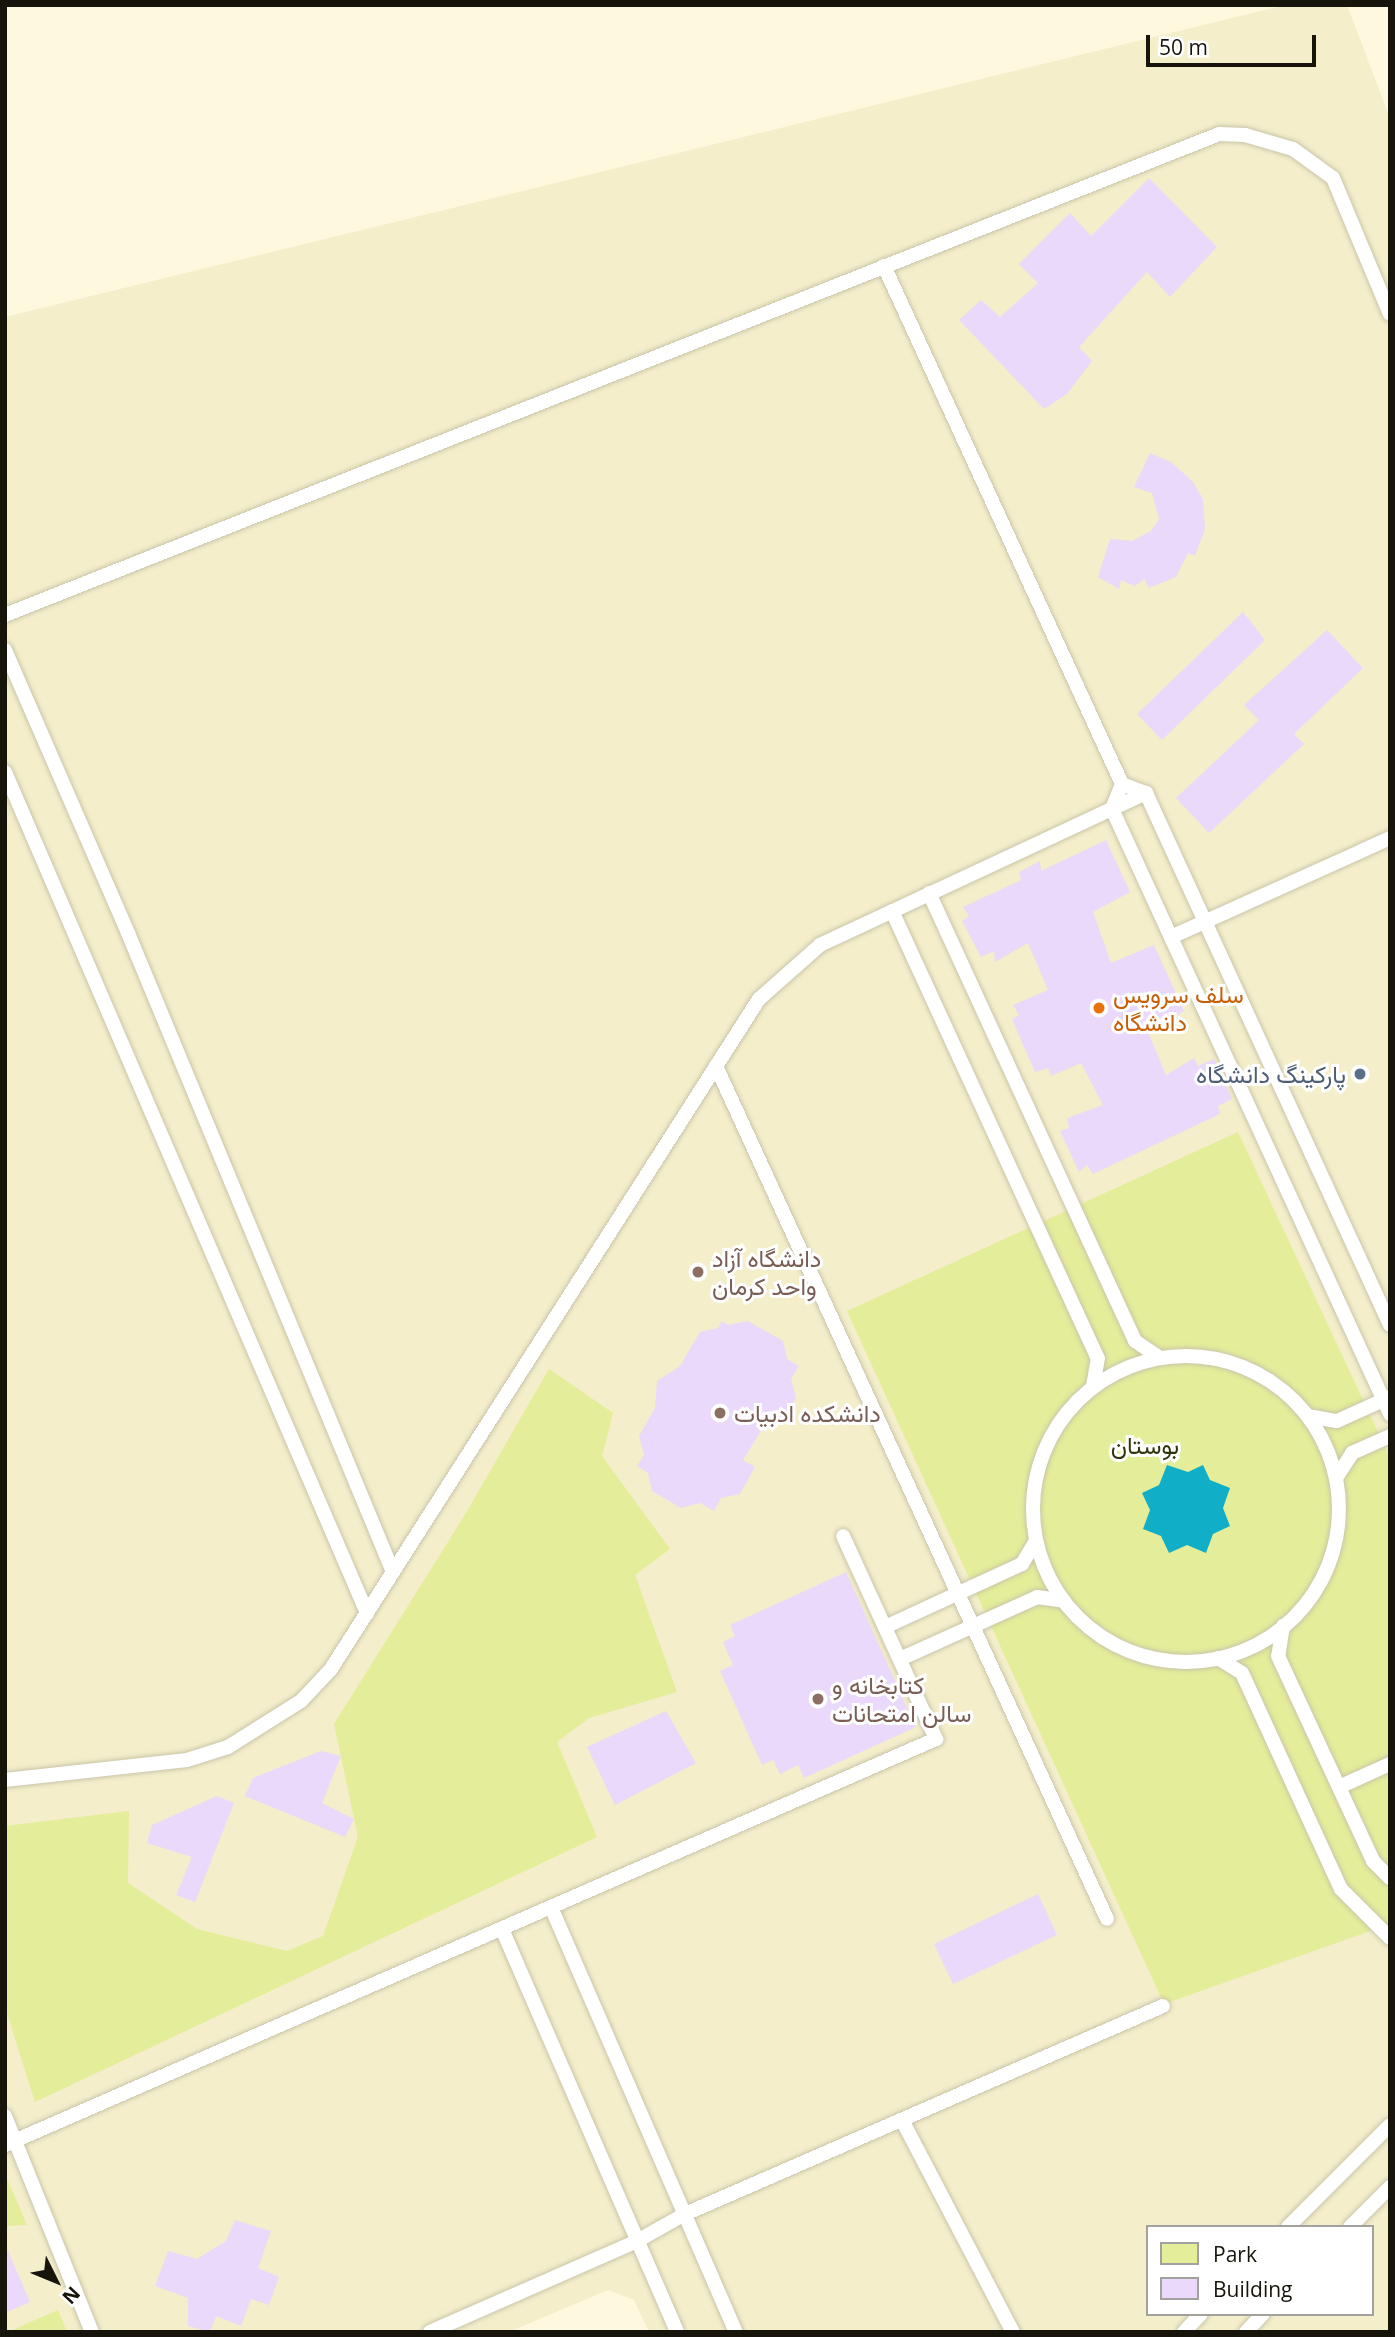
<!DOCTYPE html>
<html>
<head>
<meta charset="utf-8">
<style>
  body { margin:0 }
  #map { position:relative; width:1395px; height:2337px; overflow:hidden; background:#fef9de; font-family:"Open Sans",Vazirmatn,sans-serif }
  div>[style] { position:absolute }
  .built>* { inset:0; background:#f4eecb }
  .green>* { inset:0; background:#e4ed99 }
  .water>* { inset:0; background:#11afc7 }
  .building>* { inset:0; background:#ead9fa }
  .roads { filter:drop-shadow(0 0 2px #c9c5aa) drop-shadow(0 0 2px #c9c5aa) }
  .service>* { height:14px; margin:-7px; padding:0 7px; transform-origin:7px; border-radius:7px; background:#fff }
  .service>.ring { margin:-7px; padding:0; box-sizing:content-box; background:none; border:14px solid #fff; border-radius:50% }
  .dots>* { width:19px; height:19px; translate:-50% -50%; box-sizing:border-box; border:4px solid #fff; border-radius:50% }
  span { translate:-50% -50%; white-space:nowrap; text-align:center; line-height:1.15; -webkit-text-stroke:6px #fff; paint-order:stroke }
  .food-label { font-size:24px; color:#c56008 }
  .left { translate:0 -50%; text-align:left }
  .service-label { font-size:24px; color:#4e5e75 }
  .right { translate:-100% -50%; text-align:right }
  .education-label { font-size:24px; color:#785e54 }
  .park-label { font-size:24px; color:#32350c }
  .frame { position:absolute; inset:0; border:7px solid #17150b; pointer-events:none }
  .legend { position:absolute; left:1146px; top:2225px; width:228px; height:91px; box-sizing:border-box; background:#fff; border:2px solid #a2a19d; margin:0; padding:9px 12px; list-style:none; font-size:21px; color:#17150b }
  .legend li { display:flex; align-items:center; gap:14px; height:35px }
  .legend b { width:35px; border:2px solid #a2a19d }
  .north { position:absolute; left:21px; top:2246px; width:70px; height:70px; -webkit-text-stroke:5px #fff; paint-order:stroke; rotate:133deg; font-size:19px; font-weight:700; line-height:28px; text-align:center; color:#17150b }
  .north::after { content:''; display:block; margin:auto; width:24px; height:32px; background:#17150b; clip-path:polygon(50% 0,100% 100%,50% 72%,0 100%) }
  .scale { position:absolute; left:1146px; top:35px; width:170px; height:32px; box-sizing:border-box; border:4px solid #17150b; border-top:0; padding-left:9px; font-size:21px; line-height:24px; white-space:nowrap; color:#17150b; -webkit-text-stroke:5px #fff; paint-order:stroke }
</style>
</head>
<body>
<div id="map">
  <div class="built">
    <i style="clip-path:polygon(evenodd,1285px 5px,1347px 5px,1390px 118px,1390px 2332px,649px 2332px,634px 2300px,608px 2290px,509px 2332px,5px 2332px,5px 317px,1285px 5px,1148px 2227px,1372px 2227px,1372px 2314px,1148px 2314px,1148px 2227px)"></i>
  </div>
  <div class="green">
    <i style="clip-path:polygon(1238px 1132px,1390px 1458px,1390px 1924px,1164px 2004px,847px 1311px)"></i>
    <i style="clip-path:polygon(549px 1369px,613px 1413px,602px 1456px,670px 1549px,635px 1575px,677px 1692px,589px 1718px,557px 1742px,597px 1837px,35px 2102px,5px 2007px,5px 1826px,129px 1811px,128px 1883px,197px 1929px,287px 1951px,323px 1936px,358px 1837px,334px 1724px,463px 1518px)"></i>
    <i style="clip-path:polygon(5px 2174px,27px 2225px,5px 2226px)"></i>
    <i style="clip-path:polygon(58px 2310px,67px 2332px,8px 2332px)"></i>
  </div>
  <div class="water">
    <i style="clip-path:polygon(1167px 1465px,1188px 1472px,1203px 1465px,1210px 1480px,1230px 1488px,1223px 1508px,1230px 1526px,1213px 1534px,1206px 1553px,1187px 1545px,1169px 1553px,1161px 1536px,1143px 1529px,1150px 1510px,1142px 1493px,1159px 1485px)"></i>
  </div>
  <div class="building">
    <i style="clip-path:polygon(1149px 178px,1217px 247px,1170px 297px,1147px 272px,1079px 347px,1092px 361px,1067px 394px,1044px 409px,959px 320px,981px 300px,1000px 317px,1038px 283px,1019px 264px,1070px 213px,1091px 236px)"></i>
    <i style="clip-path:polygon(1150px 453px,1171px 462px,1193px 482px,1203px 499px,1205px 529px,1195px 556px,1188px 553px,1176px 577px,1149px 588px,1144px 579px,1135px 586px,1121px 580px,1119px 589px,1098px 577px,1110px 539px,1132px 541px,1151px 531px,1159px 519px,1152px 493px,1134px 487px)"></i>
    <i style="clip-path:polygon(1243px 612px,1265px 640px,1162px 740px,1137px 714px)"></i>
    <i style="clip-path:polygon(1327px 630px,1363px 668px,1294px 734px,1304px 744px,1209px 833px,1176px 798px,1259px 720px,1244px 705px)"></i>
    <i style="clip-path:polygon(1106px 840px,1130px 892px,1093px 912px,1111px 963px,1154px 945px,1184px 1011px,1148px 1032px,1166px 1075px,1194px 1058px,1198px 1066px,1214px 1059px,1232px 1099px,1218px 1106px,1220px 1114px,1093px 1174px,1087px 1165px,1079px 1172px,1060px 1131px,1069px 1128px,1067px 1118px,1103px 1105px,1081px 1063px,1051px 1076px,1048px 1068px,1035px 1072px,1012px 1019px,1019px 1015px,1013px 1005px,1048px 990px,1028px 943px,995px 962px,994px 951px,981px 957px,962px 921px,969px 916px,963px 907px,1021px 880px,1019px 872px,1040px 861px,1041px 871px)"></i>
    <i style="clip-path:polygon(722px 1321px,728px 1325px,748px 1321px,783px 1341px,787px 1359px,799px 1366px,791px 1379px,796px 1398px,780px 1424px,769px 1418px,743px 1460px,755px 1467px,740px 1494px,721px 1498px,714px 1511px,700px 1503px,681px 1508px,652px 1491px,648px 1473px,637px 1466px,644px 1455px,639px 1436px,655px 1408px,657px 1381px,680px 1366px,700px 1332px,718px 1328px)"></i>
    <i style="clip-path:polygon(846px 1572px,916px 1727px,804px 1778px,798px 1765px,780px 1774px,773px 1760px,762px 1765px,720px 1671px,733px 1665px,723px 1642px,735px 1636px,730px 1625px)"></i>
    <i style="clip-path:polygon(666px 1711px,696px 1763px,615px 1805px,587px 1747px)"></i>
    <i style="clip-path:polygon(321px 1751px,341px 1756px,322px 1803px,354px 1819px,345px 1837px,245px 1796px,253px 1778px)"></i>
    <i style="clip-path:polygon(217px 1796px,234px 1803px,195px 1902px,176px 1895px,192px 1857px,147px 1843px,152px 1825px)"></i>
    <i style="clip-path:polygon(1038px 1894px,1057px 1935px,953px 1984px,934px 1944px)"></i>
    <i style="clip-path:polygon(235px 2220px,271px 2231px,258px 2268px,279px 2277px,269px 2305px,251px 2299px,241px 2326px,216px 2316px,210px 2332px,188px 2326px,188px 2298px,155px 2286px,168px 2251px,197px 2259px,226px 2241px)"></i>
    <i style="clip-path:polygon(5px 2244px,30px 2302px,5px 2313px)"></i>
  </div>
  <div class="roads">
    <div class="service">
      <i style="left:884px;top:266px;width:570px;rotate:65.32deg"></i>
      <i style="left:1122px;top:784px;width:26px;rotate:21deg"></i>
      <i style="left:1146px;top:793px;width:585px;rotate:65.36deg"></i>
      <i style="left:5px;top:615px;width:1306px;rotate:-21.61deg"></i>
      <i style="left:1219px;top:134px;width:26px;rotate:2deg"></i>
      <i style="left:1245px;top:135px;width:50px;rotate:16.3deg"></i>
      <i style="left:1293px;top:149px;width:49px;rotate:35.9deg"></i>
      <i style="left:1333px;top:178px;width:147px;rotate:67.3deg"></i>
      <i style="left:5px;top:650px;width:309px;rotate:66.5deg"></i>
      <i style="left:128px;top:933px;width:692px;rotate:67.48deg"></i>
      <i style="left:5px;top:772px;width:916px;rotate:66.71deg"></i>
      <i style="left:1122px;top:784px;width:27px;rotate:112deg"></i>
      <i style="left:1112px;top:809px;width:666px;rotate:65.32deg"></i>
      <i style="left:929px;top:893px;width:493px;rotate:65.3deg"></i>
      <i style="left:1135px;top:1341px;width:30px;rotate:34deg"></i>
      <i style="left:892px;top:911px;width:492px;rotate:65.3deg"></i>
      <i style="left:1098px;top:1358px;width:29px;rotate:100deg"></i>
      <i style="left:1171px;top:937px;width:240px;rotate:-24.3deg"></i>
      <i style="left:716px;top:1066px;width:938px;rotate:65.37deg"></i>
      <i class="ring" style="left:1033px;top:1356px;width:292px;height:292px"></i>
      <i style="left:1308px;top:1416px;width:29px;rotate:10deg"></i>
      <i style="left:1337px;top:1421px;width:58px;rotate:-24.4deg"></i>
      <i style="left:1336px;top:1478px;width:30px;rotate:-57deg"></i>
      <i style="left:1352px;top:1453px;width:42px;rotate:-24.1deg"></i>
      <i style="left:1283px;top:1626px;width:30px;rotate:99deg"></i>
      <i style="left:1278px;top:1656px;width:226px;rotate:65.1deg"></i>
      <i style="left:1373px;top:1861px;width:24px;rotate:45deg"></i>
      <i style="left:885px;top:1627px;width:151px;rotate:-24.7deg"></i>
      <i style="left:1022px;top:1564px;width:27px;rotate:-59deg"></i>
      <i style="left:1218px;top:1658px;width:28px;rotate:32deg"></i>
      <i style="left:1242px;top:1673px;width:238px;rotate:65.4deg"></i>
      <i style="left:1341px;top:1889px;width:69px;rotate:45deg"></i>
      <i style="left:900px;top:1659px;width:150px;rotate:-24.3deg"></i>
      <i style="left:1037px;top:1597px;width:27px;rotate:8deg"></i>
      <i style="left:5px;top:1780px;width:183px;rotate:-6.3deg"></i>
      <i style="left:187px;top:1760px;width:43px;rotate:-17.6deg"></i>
      <i style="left:228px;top:1747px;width:86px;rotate:-32.2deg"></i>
      <i style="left:301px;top:1701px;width:44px;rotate:-46.8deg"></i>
      <i style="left:331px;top:1669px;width:795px;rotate:-57.43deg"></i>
      <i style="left:759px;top:999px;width:81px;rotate:-41.5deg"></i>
      <i style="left:820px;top:945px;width:360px;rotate:-25deg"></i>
      <i style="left:1339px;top:1787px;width:56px;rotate:-24.3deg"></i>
      <i style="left:551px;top:1907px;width:464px;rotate:66.5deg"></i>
      <i style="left:502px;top:1929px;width:439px;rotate:66.5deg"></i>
      <i style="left:5px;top:2116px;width:233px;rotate:68.1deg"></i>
      <i style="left:902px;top:2120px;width:239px;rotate:62.4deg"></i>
      <i style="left:5px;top:2145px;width:1016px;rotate:-23.56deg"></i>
      <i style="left:936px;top:1739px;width:223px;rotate:-114.6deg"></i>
      <i style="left:1288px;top:2227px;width:144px;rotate:-45deg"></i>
      <i style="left:1350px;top:2227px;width:57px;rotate:-45deg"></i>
      <i style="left:430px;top:2332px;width:226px;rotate:-23.7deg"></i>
      <i style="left:637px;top:2241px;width:55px;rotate:-29.4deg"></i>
      <i style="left:685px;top:2214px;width:521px;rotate:-23.52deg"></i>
      <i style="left:1184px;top:2332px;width:25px;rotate:-47deg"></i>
      <i style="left:1246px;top:2332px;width:25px;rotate:-47deg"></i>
    </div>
  </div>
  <div class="dots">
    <i style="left:1099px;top:1008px;background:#e8710a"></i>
    <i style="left:1360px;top:1074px;background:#5c6f8a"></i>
    <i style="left:698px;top:1272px;background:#8d6e63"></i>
    <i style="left:720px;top:1413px;background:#8d6e63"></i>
    <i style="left:818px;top:1699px;background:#8d6e63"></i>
  </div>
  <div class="food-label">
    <span class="left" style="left:1113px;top:1008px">سلف سرویس<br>دانشگاه</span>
  </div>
  <div class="service-label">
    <span class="right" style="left:1346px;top:1074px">پارکینگ دانشگاه</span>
  </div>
  <div class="education-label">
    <span class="left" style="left:712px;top:1272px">دانشگاه آزاد<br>واحد کرمان</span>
    <span class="left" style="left:734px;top:1413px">دانشکده ادبیات</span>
    <span class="left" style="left:832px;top:1699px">کتابخانه و<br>سالن امتحانات</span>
  </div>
  <div class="park-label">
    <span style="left:1145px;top:1445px">بوستان</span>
  </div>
  <div class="frame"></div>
  <ul class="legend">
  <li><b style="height:19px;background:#e4ed99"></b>Park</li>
  <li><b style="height:19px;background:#ead9fa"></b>Building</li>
  </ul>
  <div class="north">N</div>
  <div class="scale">50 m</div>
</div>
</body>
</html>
